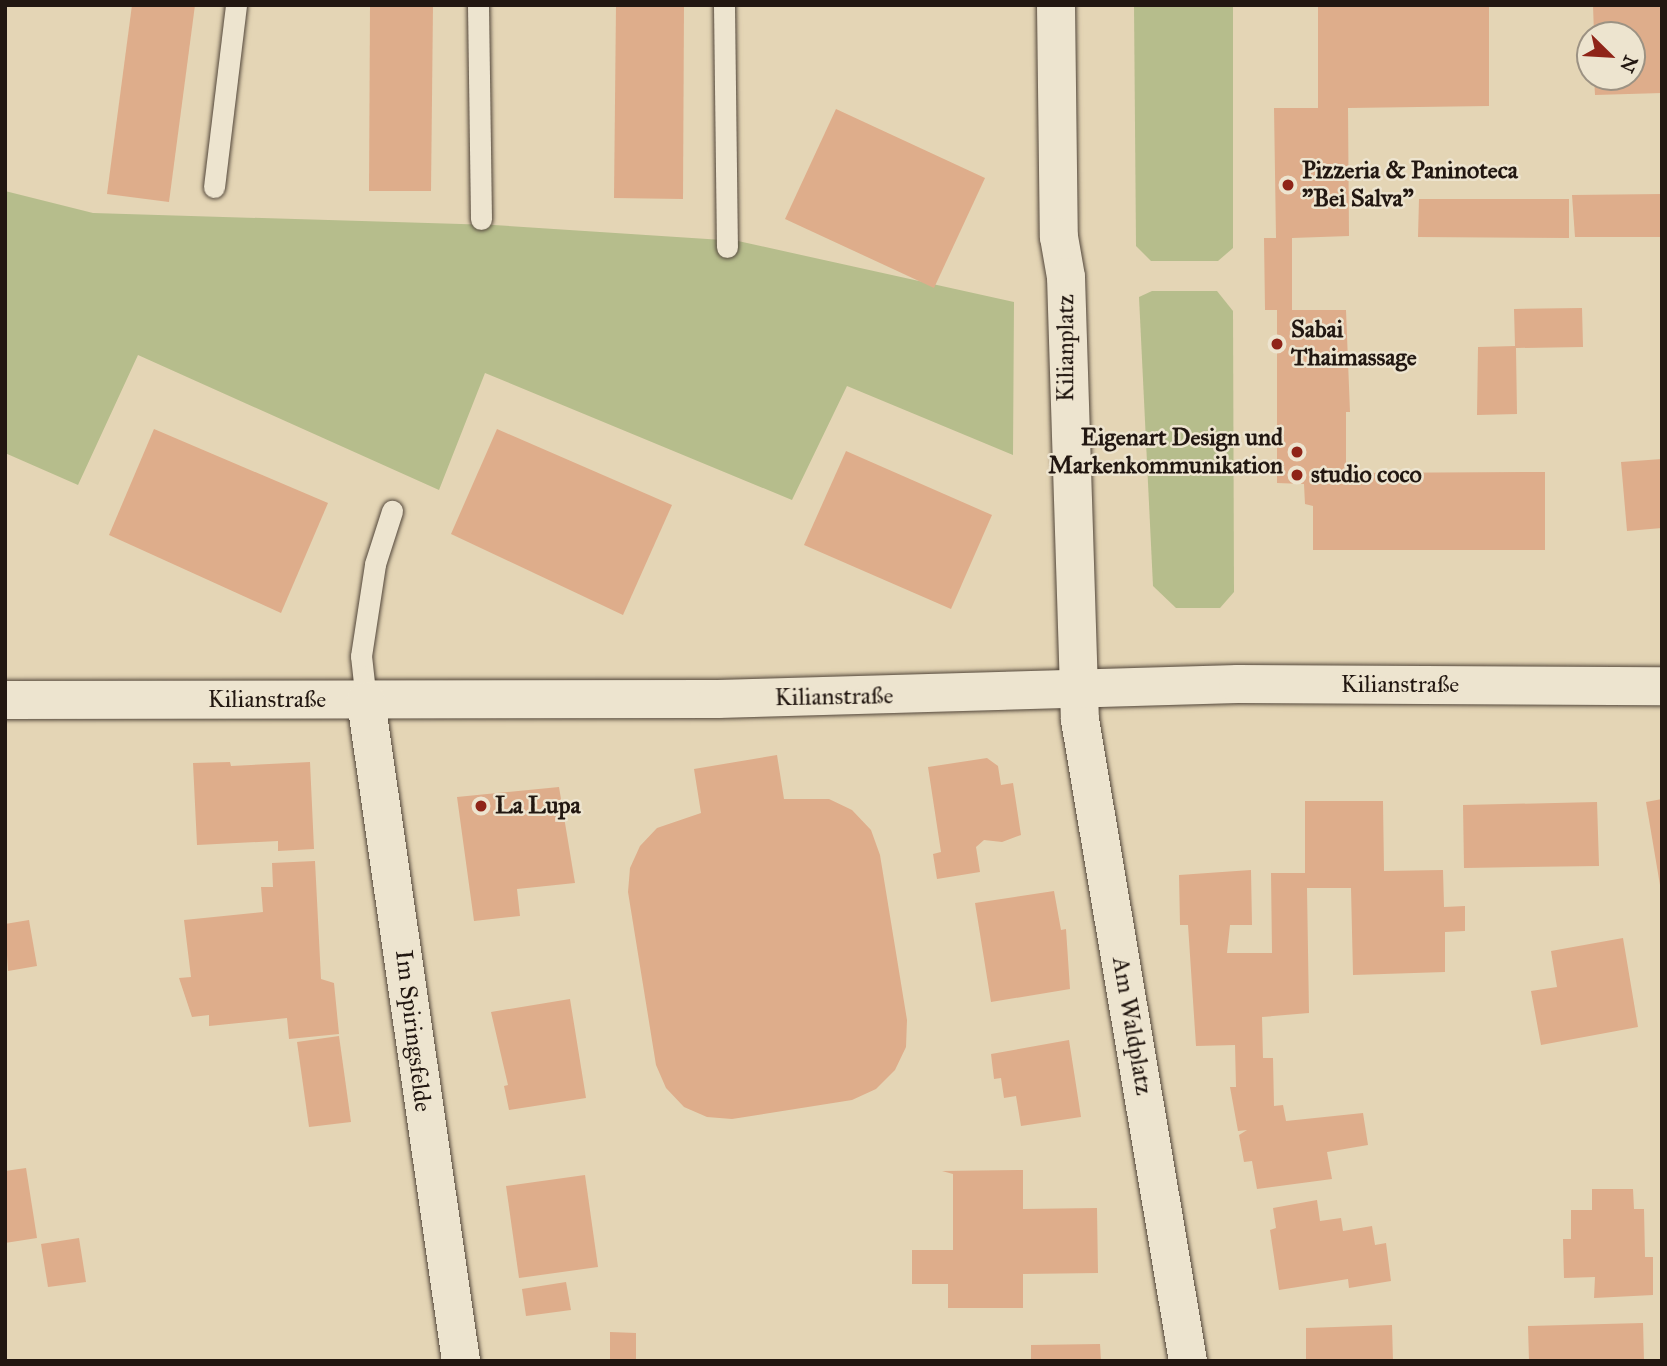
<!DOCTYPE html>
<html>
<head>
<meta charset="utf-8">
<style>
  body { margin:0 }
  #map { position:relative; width:1667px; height:1366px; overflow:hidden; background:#e4d5b5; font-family:"IM FELL Great Primer",serif }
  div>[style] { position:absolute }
  .green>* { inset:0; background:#b6bd8c }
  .building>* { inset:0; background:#dead8b }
  .roads { filter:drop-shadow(0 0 2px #52463a) drop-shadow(0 0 2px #52463a) }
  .lane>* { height:21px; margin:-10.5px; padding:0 10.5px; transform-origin:10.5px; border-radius:10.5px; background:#ede4cf }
  .street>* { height:38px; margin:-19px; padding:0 19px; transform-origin:19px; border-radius:19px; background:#ede4cf }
  .dots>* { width:19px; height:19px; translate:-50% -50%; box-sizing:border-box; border:4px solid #ede4cf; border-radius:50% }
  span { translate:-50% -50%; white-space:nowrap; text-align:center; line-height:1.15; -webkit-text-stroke:5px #ede4cf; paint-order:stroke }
  .poi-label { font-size:24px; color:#221711; font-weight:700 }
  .left { translate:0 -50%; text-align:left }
  .right { translate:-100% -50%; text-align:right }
  .street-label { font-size:24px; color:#221711 }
  .frame { position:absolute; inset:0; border:7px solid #221711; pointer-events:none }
  .north { position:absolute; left:1576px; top:21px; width:70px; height:70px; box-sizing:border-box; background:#ede4cf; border:2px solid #9c9283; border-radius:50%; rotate:114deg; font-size:19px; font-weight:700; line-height:28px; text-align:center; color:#221711 }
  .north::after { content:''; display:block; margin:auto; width:24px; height:32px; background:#8f2418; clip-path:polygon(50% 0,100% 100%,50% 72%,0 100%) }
</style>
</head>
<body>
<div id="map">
  <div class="green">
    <i style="clip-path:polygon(1134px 5px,1233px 5px,1233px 248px,1218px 261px,1151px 261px,1136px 246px)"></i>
    <i style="clip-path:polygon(5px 191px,93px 213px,494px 225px,738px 241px,1014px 302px,1013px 455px,847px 386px,792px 500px,485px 373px,439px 490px,138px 355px,78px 485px,5px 453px)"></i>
    <i style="clip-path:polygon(1152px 291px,1217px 291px,1233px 311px,1234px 592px,1220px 608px,1176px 608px,1153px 586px,1139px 297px)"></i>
  </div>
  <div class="building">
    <i style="clip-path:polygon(132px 5px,195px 5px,169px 202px,107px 194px)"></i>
    <i style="clip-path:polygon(370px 5px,433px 5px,431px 191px,369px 191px)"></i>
    <i style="clip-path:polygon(616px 5px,684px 5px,683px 199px,614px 198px)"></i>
    <i style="clip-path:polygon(1318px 5px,1489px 5px,1489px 106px,1348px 108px,1349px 236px,1292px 238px,1292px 310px,1346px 310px,1350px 412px,1346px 412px,1346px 473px,1545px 472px,1545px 550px,1313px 550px,1313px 506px,1305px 504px,1304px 484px,1277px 483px,1277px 310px,1265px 310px,1264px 238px,1276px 238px,1274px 108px,1318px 108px)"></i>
    <i style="clip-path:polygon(1593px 5px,1662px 5px,1662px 93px,1595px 95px,1594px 77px,1632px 77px,1632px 35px,1594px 35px)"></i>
    <i style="clip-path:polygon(836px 109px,985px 178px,934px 288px,785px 219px)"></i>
    <i style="clip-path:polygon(1662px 194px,1662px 237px,1575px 237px,1572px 195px)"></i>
    <i style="clip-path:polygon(1419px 199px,1569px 199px,1569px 238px,1418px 237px)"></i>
    <i style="clip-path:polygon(1582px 308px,1583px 347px,1516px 348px,1517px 414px,1477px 415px,1478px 347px,1515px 346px,1514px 309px)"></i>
    <i style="clip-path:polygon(154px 429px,328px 503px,281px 613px,109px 535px)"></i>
    <i style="clip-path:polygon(497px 429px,672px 505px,623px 615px,451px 534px)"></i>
    <i style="clip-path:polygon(846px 451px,992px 515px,951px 609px,804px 545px)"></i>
    <i style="clip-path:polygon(1662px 459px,1662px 528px,1627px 531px,1621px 462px)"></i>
    <i style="clip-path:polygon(777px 755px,784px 799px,829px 799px,852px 810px,871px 830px,880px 855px,907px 1020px,906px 1047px,895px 1070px,876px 1089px,852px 1100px,732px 1119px,707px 1117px,684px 1107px,666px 1088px,656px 1065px,628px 892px,630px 868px,640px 846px,657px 828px,701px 813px,694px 769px)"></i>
    <i style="clip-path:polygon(987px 758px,998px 766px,1001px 785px,1013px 783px,1021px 835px,1002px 842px,984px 840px,976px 847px,980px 872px,937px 879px,933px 854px,941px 852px,928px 767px)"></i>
    <i style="clip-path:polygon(230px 762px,231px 766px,310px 762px,314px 849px,278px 851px,278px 841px,197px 845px,193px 763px)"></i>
    <i style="clip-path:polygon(559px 787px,575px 883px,517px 889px,520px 916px,474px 921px,457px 797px)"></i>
    <i style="clip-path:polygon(1662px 799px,1662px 885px,1660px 885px,1646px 802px)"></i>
    <i style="clip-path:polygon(1305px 801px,1383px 801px,1384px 871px,1443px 870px,1444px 907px,1465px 906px,1465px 931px,1445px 932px,1445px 972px,1353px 975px,1351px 888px,1307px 888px,1309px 1013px,1262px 1017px,1263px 1058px,1273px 1058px,1274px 1106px,1283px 1105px,1286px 1121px,1363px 1113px,1368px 1145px,1327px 1152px,1332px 1179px,1257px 1189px,1252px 1161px,1244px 1162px,1239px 1135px,1247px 1130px,1238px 1131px,1230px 1087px,1236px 1087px,1235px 1045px,1196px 1046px,1188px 925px,1180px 925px,1179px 875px,1251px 870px,1252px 925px,1230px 925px,1227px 953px,1272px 953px,1271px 873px,1305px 873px)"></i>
    <i style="clip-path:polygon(1597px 802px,1599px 866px,1464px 868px,1463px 805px)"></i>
    <i style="clip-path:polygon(315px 861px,321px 979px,334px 983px,339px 1034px,289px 1039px,287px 1018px,209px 1026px,209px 1015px,192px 1017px,179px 978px,191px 977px,184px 920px,263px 912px,261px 887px,273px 887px,272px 863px)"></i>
    <i style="clip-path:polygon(1054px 891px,1061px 930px,1066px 929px,1070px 989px,991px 1002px,975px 903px)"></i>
    <i style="clip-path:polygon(29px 920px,37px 966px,8px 971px,5px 924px)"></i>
    <i style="clip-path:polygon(1623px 938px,1638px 1027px,1541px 1045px,1531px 991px,1557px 987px,1551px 951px)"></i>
    <i style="clip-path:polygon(570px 999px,586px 1098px,509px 1110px,504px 1086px,508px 1085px,491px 1012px)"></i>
    <i style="clip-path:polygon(339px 1036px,351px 1122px,309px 1127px,297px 1042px)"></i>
    <i style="clip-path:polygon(1069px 1040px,1081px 1117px,1021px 1126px,1016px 1096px,1004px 1098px,1001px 1078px,994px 1079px,991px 1054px)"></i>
    <i style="clip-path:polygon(26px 1168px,37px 1238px,5px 1243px,5px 1171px)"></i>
    <i style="clip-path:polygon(1023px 1170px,1023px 1209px,1097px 1208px,1098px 1273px,1023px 1274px,1023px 1308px,948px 1308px,948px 1284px,912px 1284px,912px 1250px,953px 1250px,953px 1174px,942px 1171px)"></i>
    <i style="clip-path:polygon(585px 1175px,598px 1267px,519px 1278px,506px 1186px)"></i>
    <i style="clip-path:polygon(1592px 1189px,1633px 1189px,1634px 1209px,1644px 1209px,1645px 1257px,1653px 1257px,1653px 1295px,1594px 1298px,1595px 1277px,1564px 1278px,1563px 1239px,1571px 1239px,1571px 1210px,1592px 1210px)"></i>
    <i style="clip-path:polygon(1317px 1200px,1320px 1221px,1341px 1218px,1343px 1231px,1372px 1226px,1375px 1245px,1386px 1243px,1391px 1281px,1349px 1288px,1348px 1279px,1279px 1290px,1270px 1230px,1276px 1228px,1273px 1208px)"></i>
    <i style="clip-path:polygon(79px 1238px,86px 1282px,48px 1287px,41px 1244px)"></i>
    <i style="clip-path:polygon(566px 1282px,571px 1310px,526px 1316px,522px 1289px)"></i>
    <i style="clip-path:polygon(1643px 1323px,1644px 1361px,1529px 1361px,1528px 1326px)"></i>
    <i style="clip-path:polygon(1392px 1325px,1393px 1361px,1306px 1361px,1306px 1328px)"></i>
    <i style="clip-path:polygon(610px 1332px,636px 1333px,636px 1361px,610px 1361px)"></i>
    <i style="clip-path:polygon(1100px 1344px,1101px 1361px,1031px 1361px,1031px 1345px)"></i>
  </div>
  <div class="roads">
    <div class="lane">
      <i style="left:478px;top:5px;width:214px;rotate:89.2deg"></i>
      <i style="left:724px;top:5px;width:242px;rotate:89.3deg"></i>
      <i style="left:214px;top:187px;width:183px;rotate:-83.1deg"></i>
      <i style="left:366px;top:701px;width:45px;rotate:-96.3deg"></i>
      <i style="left:361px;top:656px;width:93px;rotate:-81.3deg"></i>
      <i style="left:375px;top:564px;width:56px;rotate:-72.2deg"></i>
    </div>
    <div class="street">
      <i style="left:1056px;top:5px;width:232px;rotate:89.3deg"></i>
      <i style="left:1059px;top:237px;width:41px;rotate:80.1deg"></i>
      <i style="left:1066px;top:277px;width:443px;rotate:88.2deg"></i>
      <i style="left:1080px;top:720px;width:650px;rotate:80.44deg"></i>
      <i style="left:5px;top:700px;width:713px;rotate:-0.08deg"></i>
      <i style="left:718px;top:699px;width:520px;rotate:-1.65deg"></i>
      <i style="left:1238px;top:684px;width:424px;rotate:0.3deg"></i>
      <i style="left:366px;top:701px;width:667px;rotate:81.81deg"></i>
    </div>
  </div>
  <div class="dots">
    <i style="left:1288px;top:185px;background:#8f2418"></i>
    <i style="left:1277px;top:344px;background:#8f2418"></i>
    <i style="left:1297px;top:452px;background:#8f2418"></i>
    <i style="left:1297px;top:475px;background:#8f2418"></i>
    <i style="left:481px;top:806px;background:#8f2418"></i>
  </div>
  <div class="poi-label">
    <span class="left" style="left:1302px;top:185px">Pizzeria &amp; Paninoteca<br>"Bei Salva"</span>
    <span class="left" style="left:1291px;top:344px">Sabai<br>Thaimassage</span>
    <span class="right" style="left:1283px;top:452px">Eigenart Design und<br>Markenkommunikation</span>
    <span class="left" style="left:1311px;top:475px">studio coco</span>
    <span class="left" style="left:495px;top:806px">La Lupa</span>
  </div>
  <div class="street-label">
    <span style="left:1066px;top:348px;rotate:-90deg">Kilianplatz</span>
    <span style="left:1400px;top:685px">Kilianstraße</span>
    <span style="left:834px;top:697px;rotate:-1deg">Kilianstraße</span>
    <span style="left:267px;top:700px">Kilianstraße</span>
    <span style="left:1132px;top:1026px;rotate:80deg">Am Waldplatz</span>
    <span style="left:413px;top:1031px;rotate:83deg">Im Spiringsfelde</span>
  </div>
  <div class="frame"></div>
  <div class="north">N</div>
</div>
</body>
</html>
